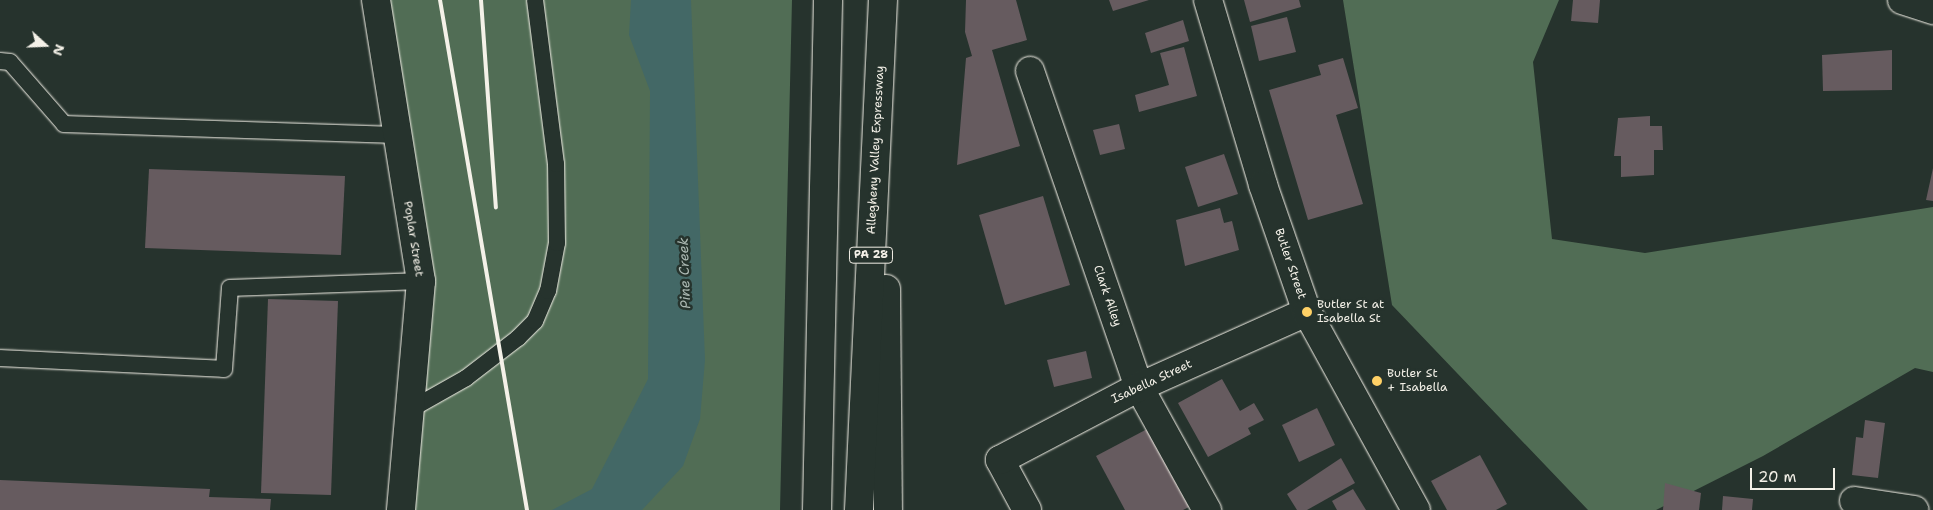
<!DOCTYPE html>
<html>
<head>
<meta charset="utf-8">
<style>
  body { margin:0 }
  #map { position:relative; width:1933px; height:510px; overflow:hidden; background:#26332d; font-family:"Shantell Sans",sans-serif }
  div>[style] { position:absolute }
  .green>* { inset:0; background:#516d55 }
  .water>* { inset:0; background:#436866 }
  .building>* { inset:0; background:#665b5f }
  .roads { filter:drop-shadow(0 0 1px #f4f1e8) drop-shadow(0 0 1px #f4f1e8) }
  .lane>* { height:16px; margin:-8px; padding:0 8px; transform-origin:8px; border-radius:8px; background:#26332d }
  .street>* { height:28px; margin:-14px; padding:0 14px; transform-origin:14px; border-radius:14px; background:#26332d }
  .secondary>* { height:28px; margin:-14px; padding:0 14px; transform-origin:14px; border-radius:14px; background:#26332d }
  .highway>* { height:28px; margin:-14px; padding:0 14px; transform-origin:14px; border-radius:14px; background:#26332d }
  .rail>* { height:4px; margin:-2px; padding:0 2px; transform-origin:2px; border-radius:2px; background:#f4f1e8 }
  .dots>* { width:14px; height:14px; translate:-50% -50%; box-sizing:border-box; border:2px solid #26332d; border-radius:50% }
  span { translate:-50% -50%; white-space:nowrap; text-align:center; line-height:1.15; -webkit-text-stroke:5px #26332d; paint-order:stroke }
  .shield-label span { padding:1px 4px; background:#26332d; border:1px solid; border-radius:4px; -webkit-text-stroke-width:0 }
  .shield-label { font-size:11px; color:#f4f1e8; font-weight:700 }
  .street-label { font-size:12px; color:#f4f1e8 }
  .poi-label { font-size:12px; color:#f4f1e8 }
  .left { translate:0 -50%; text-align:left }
  .water-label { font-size:14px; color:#adbab4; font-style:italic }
  .north { position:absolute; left:20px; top:20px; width:50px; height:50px; -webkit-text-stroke:4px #26332d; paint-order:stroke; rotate:110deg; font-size:14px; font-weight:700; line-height:20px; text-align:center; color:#f4f1e8 }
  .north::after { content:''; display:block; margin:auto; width:18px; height:22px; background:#f4f1e8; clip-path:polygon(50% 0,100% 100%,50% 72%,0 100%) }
  .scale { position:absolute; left:1750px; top:468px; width:85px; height:22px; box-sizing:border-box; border:2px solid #f4f1e8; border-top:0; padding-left:6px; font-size:15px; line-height:18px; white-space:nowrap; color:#f4f1e8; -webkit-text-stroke:4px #26332d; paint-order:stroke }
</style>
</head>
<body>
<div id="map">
  <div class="green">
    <i style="clip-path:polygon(376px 0,792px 0,780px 510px,401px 510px,421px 281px)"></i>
    <i style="clip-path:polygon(1343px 0,1559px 0,1533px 62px,1552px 239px,1645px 253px,1933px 207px,1933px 372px,1915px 368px,1763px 456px,1656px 510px,1588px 510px,1392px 305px)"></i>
  </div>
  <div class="water">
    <i style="clip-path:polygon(631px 0,691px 0,705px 360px,700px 419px,683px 466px,642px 510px,552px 510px,592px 489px,648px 379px,650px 91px,629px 35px)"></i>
  </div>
  <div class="building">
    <i style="clip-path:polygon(966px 0,1016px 0,1027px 40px,992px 50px,1020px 146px,957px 165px,966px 58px,972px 56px,965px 32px)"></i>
    <i style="clip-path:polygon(1109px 0,1149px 0,1113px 11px)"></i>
    <i style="clip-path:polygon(1244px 0,1299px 0,1301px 7px,1250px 22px)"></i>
    <i style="clip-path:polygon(1573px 0,1600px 0,1598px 23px,1571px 21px)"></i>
    <i style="clip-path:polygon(1287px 17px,1296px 52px,1259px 61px,1251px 26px)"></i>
    <i style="clip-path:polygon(1183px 20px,1189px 41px,1151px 53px,1145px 33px)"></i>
    <i style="clip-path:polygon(1184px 47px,1197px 96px,1139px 112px,1135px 95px,1169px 85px,1160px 53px)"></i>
    <i style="clip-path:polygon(1892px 50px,1892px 90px,1823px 91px,1822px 55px)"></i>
    <i style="clip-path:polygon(1343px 58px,1358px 108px,1336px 115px,1363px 204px,1308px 220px,1269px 90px,1321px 75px,1318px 65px)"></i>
    <i style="clip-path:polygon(1650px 116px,1650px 126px,1662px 126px,1663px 150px,1654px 150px,1654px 175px,1621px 177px,1621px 156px,1614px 156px,1618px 118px)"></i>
    <i style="clip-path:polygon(1119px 124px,1125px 149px,1100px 155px,1093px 130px)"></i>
    <i style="clip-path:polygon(1224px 154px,1238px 194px,1198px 207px,1185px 167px)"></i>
    <i style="clip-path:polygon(1933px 168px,1933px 201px,1926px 200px)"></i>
    <i style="clip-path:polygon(149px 169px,345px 176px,341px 255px,145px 248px)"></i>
    <i style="clip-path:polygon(1043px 196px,1070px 285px,1005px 305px,979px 215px)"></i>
    <i style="clip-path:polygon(1220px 208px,1224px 223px,1232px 221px,1239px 250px,1185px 266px,1176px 220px)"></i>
    <i style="clip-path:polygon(268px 299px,338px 301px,331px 495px,261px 493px)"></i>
    <i style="clip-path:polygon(1086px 351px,1092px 378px,1054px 387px,1047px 360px)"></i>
    <i style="clip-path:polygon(1222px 379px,1240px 411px,1254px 403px,1264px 420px,1248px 428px,1251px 434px,1208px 457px,1178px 403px)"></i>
    <i style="clip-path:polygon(1317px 408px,1335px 445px,1299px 462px,1282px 425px)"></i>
    <i style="clip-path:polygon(1865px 420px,1885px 423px,1878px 478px,1852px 475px,1856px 437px,1863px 438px)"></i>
    <i style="clip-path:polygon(1151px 427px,1193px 505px,1183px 510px,1125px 510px,1096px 456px)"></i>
    <i style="clip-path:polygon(1480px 455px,1507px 504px,1496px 510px,1447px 510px,1431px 481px)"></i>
    <i style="clip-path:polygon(1341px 458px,1355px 483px,1307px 510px,1297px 510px,1287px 494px)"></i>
    <i style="clip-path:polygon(0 480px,210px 489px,209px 497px,271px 499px,270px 510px,0 510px)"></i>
    <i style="clip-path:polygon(1665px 483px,1701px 493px,1699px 510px,1663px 510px)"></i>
    <i style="clip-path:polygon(1353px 489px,1366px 510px,1337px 510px,1332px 501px)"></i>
    <i style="clip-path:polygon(1723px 496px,1753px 499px,1752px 510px,1722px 510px)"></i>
  </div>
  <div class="roads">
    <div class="lane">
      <i style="left:0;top:61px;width:10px;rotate:6deg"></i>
      <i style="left:10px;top:62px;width:82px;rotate:48.9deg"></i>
      <i style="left:64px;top:124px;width:332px;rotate:1.9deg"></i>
      <i style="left:0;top:358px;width:224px;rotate:2.8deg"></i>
      <i style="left:224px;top:369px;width:81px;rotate:-85.8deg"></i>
      <i style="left:230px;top:288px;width:191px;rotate:-2.1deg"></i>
      <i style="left:413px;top:408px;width:61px;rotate:-29.5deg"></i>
      <i style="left:466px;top:378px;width:66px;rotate:-37.6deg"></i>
      <i style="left:518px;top:338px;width:24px;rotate:-45deg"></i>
      <i style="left:535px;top:321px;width:33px;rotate:-67deg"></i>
      <i style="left:548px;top:291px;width:49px;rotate:-79.4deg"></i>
      <i style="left:557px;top:243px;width:79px;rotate:-90.7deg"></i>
      <i style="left:556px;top:164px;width:165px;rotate:-97.3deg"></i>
    </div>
    <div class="street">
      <i style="left:376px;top:0;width:285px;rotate:80.9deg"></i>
      <i style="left:421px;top:281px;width:230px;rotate:95deg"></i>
      <i style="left:1902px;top:0;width:33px;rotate:18deg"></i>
      <i style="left:1030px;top:71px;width:334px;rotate:71deg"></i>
      <i style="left:1139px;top:387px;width:141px;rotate:61.1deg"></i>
      <i style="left:1854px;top:501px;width:61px;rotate:8.5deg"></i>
      <i style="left:1027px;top:510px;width:57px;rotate:-118.4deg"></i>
      <i style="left:1000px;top:460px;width:157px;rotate:-27.7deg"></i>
      <i style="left:1139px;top:387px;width:184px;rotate:-24.1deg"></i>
    </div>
    <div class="secondary">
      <i style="left:1208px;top:0;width:193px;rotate:73.4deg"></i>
      <i style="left:1263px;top:185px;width:134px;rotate:70.9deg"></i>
      <i style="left:1307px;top:312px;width:226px;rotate:61.2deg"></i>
    </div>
    <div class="highway">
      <i style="left:886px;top:289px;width:221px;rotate:89.5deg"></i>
      <i style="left:817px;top:510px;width:510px;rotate:-88.76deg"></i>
      <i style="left:859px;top:510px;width:511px;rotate:-87.31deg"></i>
    </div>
  </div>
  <div class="rail">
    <i style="left:440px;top:0;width:517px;rotate:80.32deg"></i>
    <i style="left:481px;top:0;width:208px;rotate:85.9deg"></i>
  </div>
  <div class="dots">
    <i style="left:1307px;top:312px;background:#ffd166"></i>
    <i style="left:1377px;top:381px;background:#ffd166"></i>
  </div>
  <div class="shield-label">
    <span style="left:871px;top:255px">PA 28</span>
  </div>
  <div class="street-label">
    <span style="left:876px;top:150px;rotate:-87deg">Allegheny Valley Expressway</span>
    <span style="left:413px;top:239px;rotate:81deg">Poplar Street</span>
    <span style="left:1290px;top:264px;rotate:71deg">Butler Street</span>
    <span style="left:1107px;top:296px;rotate:71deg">Clark Alley</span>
    <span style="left:1152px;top:382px;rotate:-25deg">Isabella Street</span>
  </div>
  <div class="poi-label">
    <span class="left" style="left:1317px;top:312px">Butler St at<br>Isabella St</span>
    <span class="left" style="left:1387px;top:381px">Butler St<br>+ Isabella</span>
  </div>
  <div class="water-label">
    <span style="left:684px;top:273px;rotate:-92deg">Pine Creek</span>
  </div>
  <div class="north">N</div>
  <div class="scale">20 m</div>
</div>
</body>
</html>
